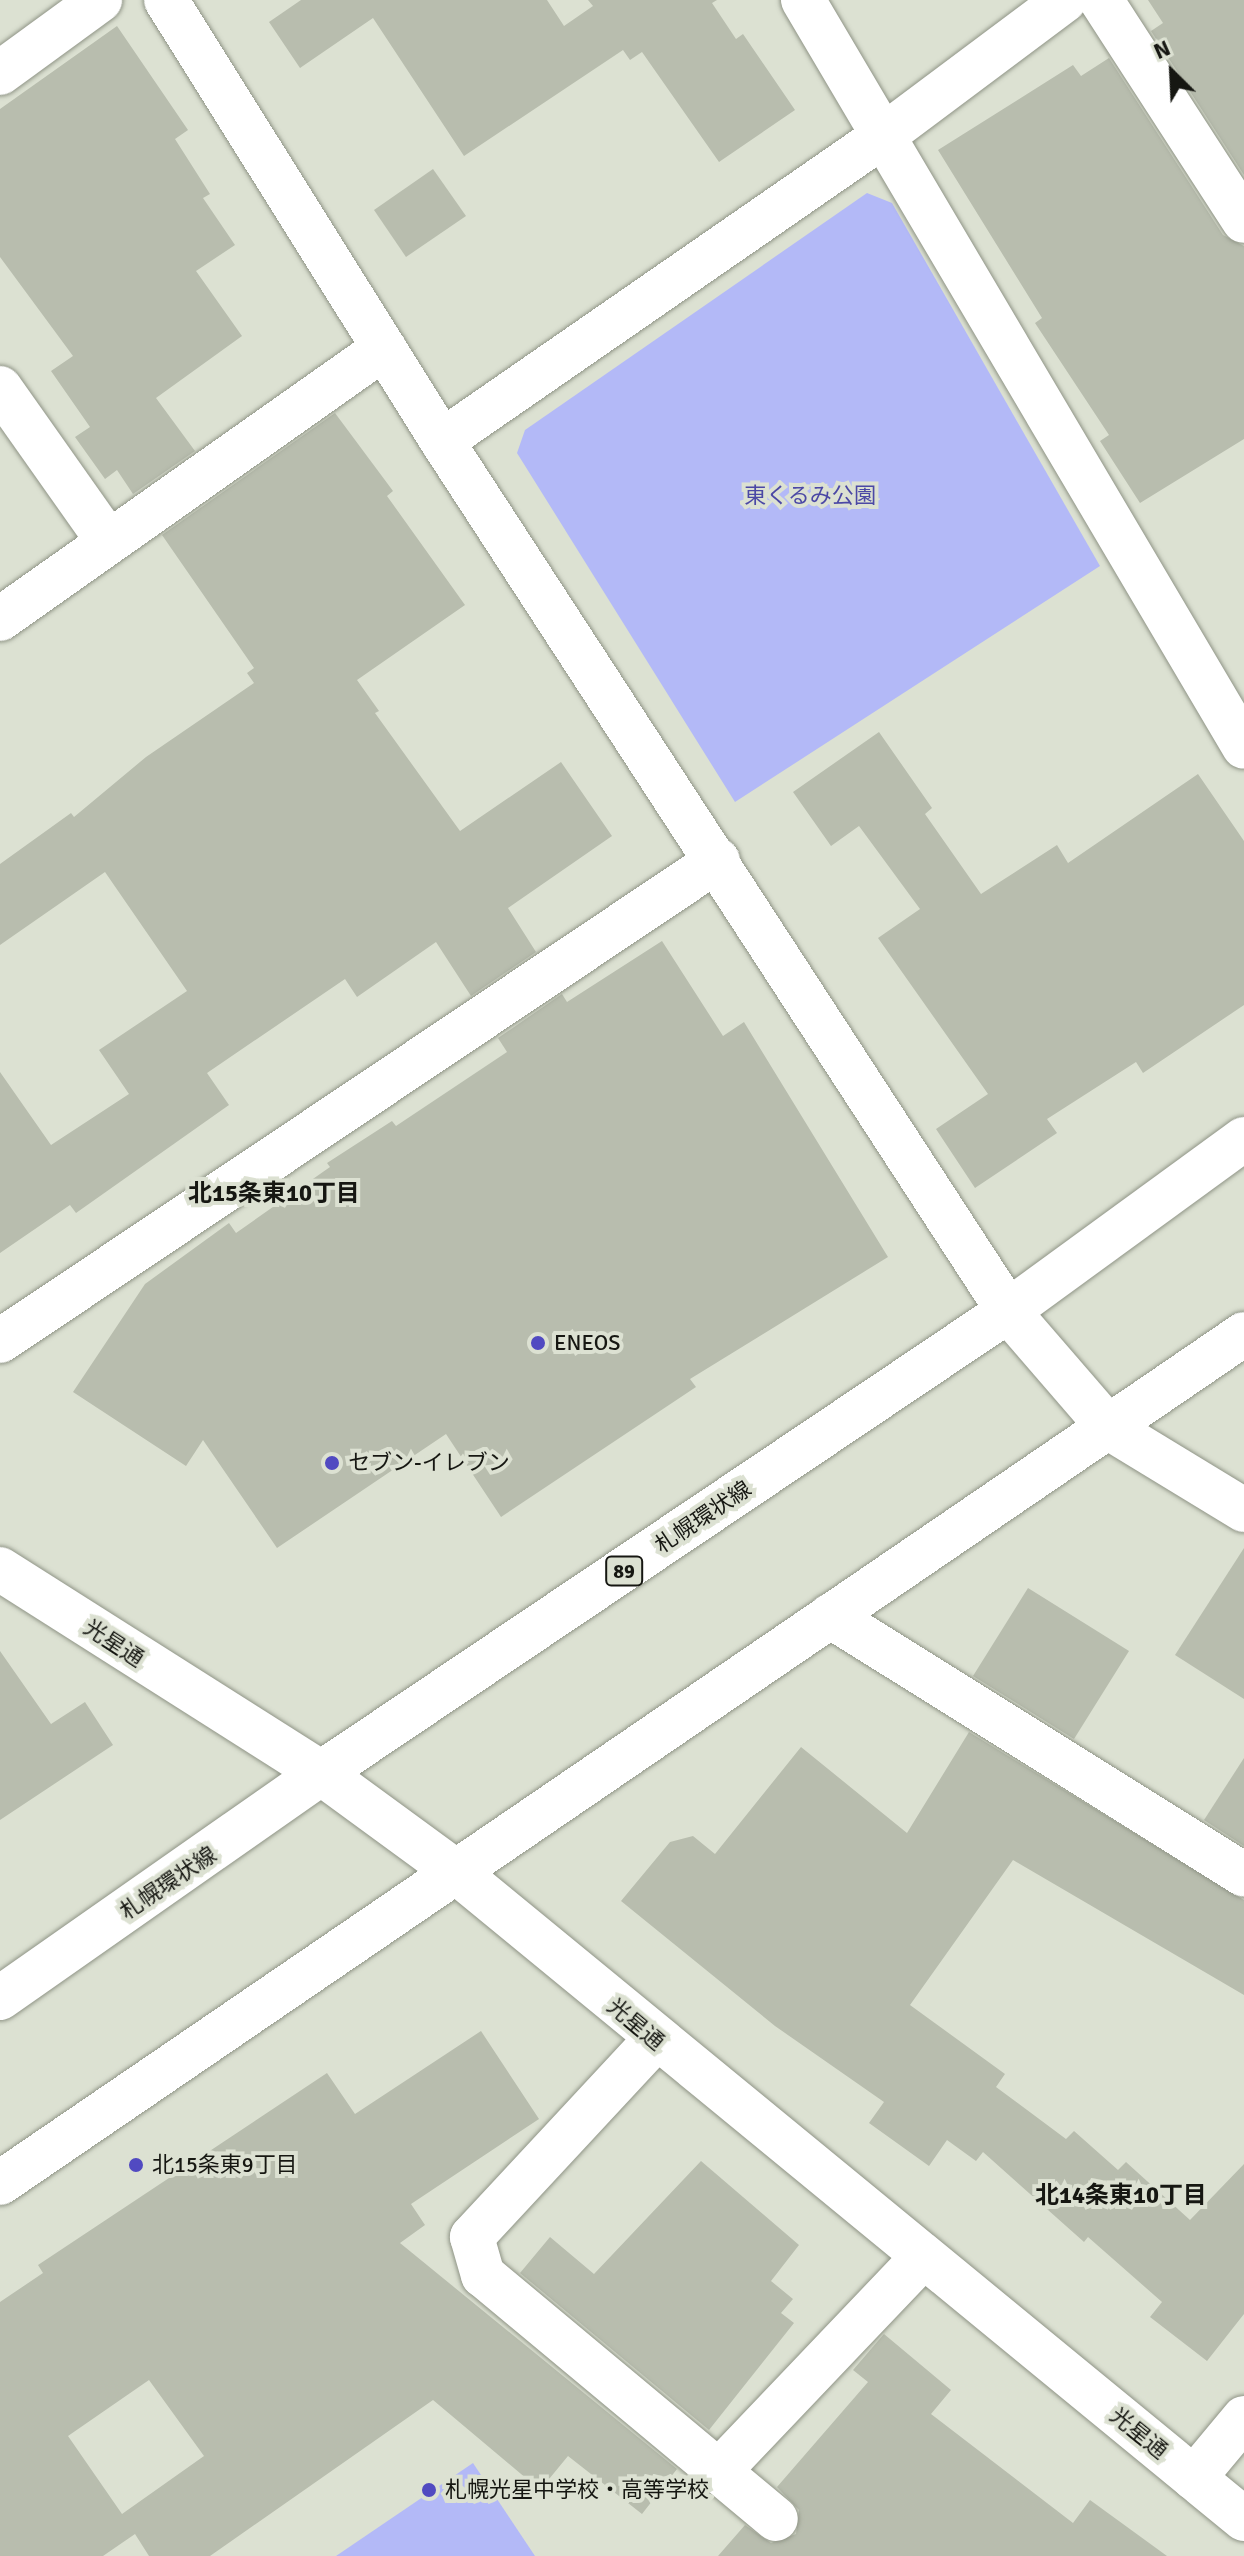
<!DOCTYPE html>
<html>
<head>
<meta charset="utf-8">
<style>
  body { margin:0 }
  #map { position:relative; width:1244px; height:2556px; overflow:hidden; background:#dce1d2; font-family:Signika,"Noto Sans JP",sans-serif }
  div>[style] { position:absolute }
  .green>* { inset:0; background:#b3b9f7 }
  .building>* { inset:0; background:#b8bdae }
  .roads { filter:drop-shadow(0 0 2px #8f9486) drop-shadow(0 0 2px #8f9486) }
  .minor>* { height:44px; margin:-22px; padding:0 22px; transform-origin:22px; border-radius:22px; background:#fff }
  .major>* { height:44px; margin:-22px; padding:0 22px; transform-origin:22px; border-radius:22px; background:#fff }
  .dots>* { width:22px; height:22px; translate:-50% -50%; box-sizing:border-box; border:4px solid #dce1d2; border-radius:50% }
  span { translate:-50% -50%; white-space:nowrap; text-align:center; line-height:1.15; -webkit-text-stroke:8px #dce1d2; paint-order:stroke }
  .shield-label span { padding:2px 6px; background:#dce1d2; border:2px solid; border-radius:6px; -webkit-text-stroke-width:0 }
  .shield-label { font-size:20px; color:#161712; font-weight:700 }
  .park-label { font-size:22px; color:#4b48a5 }
  .poi-label { font-size:22px; color:#161712 }
  .left { translate:0 -50%; text-align:left }
  .street-label { font-size:22px; color:#161712 }
  .neighbourhood-label { font-size:24px; color:#161712; font-weight:700 }
  .north { position:absolute; left:1132px; top:32px; width:80px; height:80px; -webkit-text-stroke:6px #dce1d2; paint-order:stroke; rotate:336deg; font-size:22px; font-weight:700; line-height:32px; text-align:center; color:#161712 }
  .north::after { content:''; display:block; margin:auto; width:28px; height:36px; background:#161712; clip-path:polygon(50% 0,100% 100%,50% 72%,0 100%) }
</style>
</head>
<body>
<div id="map">
  <div class="green">
    <i style="clip-path:polygon(867px 193px,892px 203px,1100px 566px,735px 802px,517px 453px,525px 430px)"></i>
    <i style="clip-path:polygon(473px 2463px,535px 2556px,336px 2556px)"></i>
  </div>
  <div class="building">
    <i style="clip-path:polygon(301px 0,547px 0,564px 26px,593px 6px,588px 0,717px 0,712px 3px,736px 39px,743px 34px,795px 110px,719px 162px,642px 52px,630px 60px,623px 50px,464px 156px,373px 18px,300px 68px,269px 22px)"></i>
    <i style="clip-path:polygon(1148px 0,1244px 0,1244px 175px,1151px 31px,1163px 23px)"></i>
    <i style="clip-path:polygon(117px 26px,188px 130px,175px 139px,210px 194px,203px 198px,235px 245px,196px 271px,242px 336px,156px 398px,195px 451px,133px 494px,117px 470px,105px 479px,75px 437px,90px 427px,51px 371px,73px 356px,0 257px,0 109px)"></i>
    <i style="clip-path:polygon(1109px 58px,1223px 235px,1244px 246px,1244px 439px,1140px 503px,1100px 441px,1109px 435px,1035px 323px,1042px 318px,938px 150px,1073px 65px,1081px 76px)"></i>
    <i style="clip-path:polygon(433px 169px,466px 216px,406px 257px,374px 210px)"></i>
    <i style="clip-path:polygon(335px 413px,393px 491px,387px 496px,465px 605px,357px 680px,379px 711px,375px 713px,460px 831px,561px 762px,612px 836px,508px 908px,536px 952px,471px 996px,436px 942px,357px 997px,345px 979px,207px 1073px,229px 1105px,76px 1213px,70px 1205px,0 1253px,0 1072px,51px 1145px,129px 1094px,99px 1050px,187px 991px,105px 872px,0 945px,0 864px,71px 813px,74px 817px,146px 757px,254px 683px,247px 673px,254px 668px,162px 535px)"></i>
    <i style="clip-path:polygon(879px 732px,932px 808px,925px 814px,981px 894px,1057px 845px,1068px 863px,1198px 774px,1244px 841px,1244px 1005px,1143px 1073px,1136px 1062px,1047px 1119px,1057px 1133px,975px 1188px,936px 1129px,988px 1094px,878px 938px,920px 909px,859px 826px,831px 846px,793px 792px)"></i>
    <i style="clip-path:polygon(662px 941px,723px 1036px,744px 1022px,888px 1257px,690px 1379px,696px 1387px,501px 1517px,446px 1434px,277px 1548px,203px 1440px,186px 1466px,73px 1392px,145px 1284px,229px 1223px,236px 1233px,330px 1167px,327px 1163px,392px 1121px,396px 1126px,507px 1052px,498px 1038px,562px 994px,567px 1002px)"></i>
    <i style="clip-path:polygon(1244px 1548px,1244px 1699px,1175px 1655px)"></i>
    <i style="clip-path:polygon(1028px 1588px,1129px 1651px,1074px 1739px,973px 1676px)"></i>
    <i style="clip-path:polygon(0 1651px,51px 1724px,85px 1702px,113px 1745px,0 1820px)"></i>
    <i style="clip-path:polygon(969px 1732px,1244px 1900px,1244px 1995px,1013px 1860px,910px 2005px,1005px 2074px,996px 2087px,1066px 2139px,1074px 2131px,1118px 2170px,1126px 2162px,1190px 2220px,1244px 2164px,1244px 2314px,1207px 2361px,1150px 2317px,1162px 2302px,1088px 2237px,1084px 2242px,983px 2152px,976px 2161px,947px 2140px,929px 2166px,869px 2123px,884px 2102px,775px 2026px,621px 1901px,670px 1842px,693px 1836px,715px 1854px,801px 1747px,907px 1833px)"></i>
    <i style="clip-path:polygon(1244px 1758px,1244px 1846px,1204px 1820px)"></i>
    <i style="clip-path:polygon(evenodd,481px 2031px,539px 2119px,411px 2204px,425px 2225px,400px 2243px,677px 2469px,642px 2514px,568px 2456px,540px 2490px,433px 2400px,210px 2556px,149px 2556px,135px 2534px,103px 2556px,0 2556px,0 2302px,43px 2273px,38px 2265px,327px 2073px,355px 2114px,481px 2031px,149px 2380px,204px 2456px,122px 2514px,68px 2436px,149px 2380px)"></i>
    <i style="clip-path:polygon(701px 2161px,799px 2245px,771px 2281px,793px 2299px,781px 2313px,794px 2323px,709px 2430px,520px 2273px,550px 2237px,594px 2274px)"></i>
    <i style="clip-path:polygon(884px 2334px,951px 2390px,931px 2414px,1073px 2523px,1090px 2500px,1167px 2556px,718px 2556px,745px 2525px,771px 2543px,796px 2534px,799px 2510px,777px 2487px,868px 2382px,853px 2370px)"></i>
  </div>
  <div class="roads">
    <div class="minor">
      <i style="left:166px;top:0;width:520px;rotate:57.96deg"></i>
      <i style="left:442px;top:441px;width:1038px;rotate:56.95deg"></i>
      <i style="left:1008px;top:1311px;width:155px;rotate:49.2deg"></i>
      <i style="left:1109px;top:1428px;width:158px;rotate:31.3deg"></i>
      <i style="left:803px;top:0;width:867px;rotate:59.44deg"></i>
      <i style="left:1101px;top:0;width:263px;rotate:57.1deg"></i>
      <i style="left:0;top:73px;width:124px;rotate:-36.1deg"></i>
      <i style="left:0;top:388px;width:187px;rotate:54.8deg"></i>
      <i style="left:442px;top:441px;width:536px;rotate:-34.67deg"></i>
      <i style="left:883px;top:136px;width:227px;rotate:-36.8deg"></i>
      <i style="left:0;top:619px;width:470px;rotate:-35.2deg"></i>
      <i style="left:0;top:1341px;width:864px;rotate:-33.82deg"></i>
      <i style="left:0;top:1569px;width:380px;rotate:32.4deg"></i>
      <i style="left:321px;top:1773px;width:166px;rotate:36.2deg"></i>
      <i style="left:455px;top:1871px;width:1021px;rotate:39.4deg"></i>
      <i style="left:830px;top:1616px;width:488px;rotate:32deg"></i>
      <i style="left:655px;top:2040px;width:269px;rotate:132.9deg"></i>
      <i style="left:472px;top:2237px;width:40px;rotate:74deg"></i>
      <i style="left:483px;top:2275px;width:381px;rotate:39.8deg"></i>
      <i style="left:719px;top:2471px;width:296px;rotate:-46.4deg"></i>
      <i style="left:1194px;top:2478px;width:78px;rotate:-50.2deg"></i>
    </div>
    <div class="major">
      <i style="left:0;top:1998px;width:392px;rotate:-35deg"></i>
      <i style="left:321px;top:1773px;width:828px;rotate:-33.92deg"></i>
      <i style="left:1008px;top:1311px;width:292px;rotate:-36.1deg"></i>
      <i style="left:0;top:2183px;width:1506px;rotate:-34.31deg"></i>
    </div>
  </div>
  <div class="dots">
    <i style="left:538px;top:1343px;background:#514ac1"></i>
    <i style="left:332px;top:1463px;background:#514ac1"></i>
    <i style="left:136px;top:2165px;background:#514ac1"></i>
    <i style="left:429px;top:2490px;background:#514ac1"></i>
  </div>
  <div class="shield-label">
    <span style="left:624px;top:1571px">89</span>
  </div>
  <div class="park-label">
    <span style="left:810px;top:496px">東くるみ公園</span>
  </div>
  <div class="poi-label">
    <span class="left" style="left:554px;top:1343px">ENEOS</span>
    <span class="left" style="left:348px;top:1463px">セブン-イレブン</span>
    <span class="left" style="left:152px;top:2165px">北15条東9丁目</span>
    <span class="left" style="left:445px;top:2490px">札幌光星中学校・高等学校</span>
  </div>
  <div class="street-label">
    <span style="left:703px;top:1517px;rotate:-34deg">札幌環状線</span>
    <span style="left:114px;top:1643px;rotate:33deg">光星通</span>
    <span style="left:168px;top:1883px;rotate:-34deg">札幌環状線</span>
    <span style="left:636px;top:2024px;rotate:40deg">光星通</span>
    <span style="left:1139px;top:2433px;rotate:39deg">光星通</span>
  </div>
  <div class="neighbourhood-label">
    <span style="left:274px;top:1194px">北15条東10丁目</span>
    <span style="left:1121px;top:2196px">北14条東10丁目</span>
  </div>
  <div class="north">N</div>
</div>
</body>
</html>
